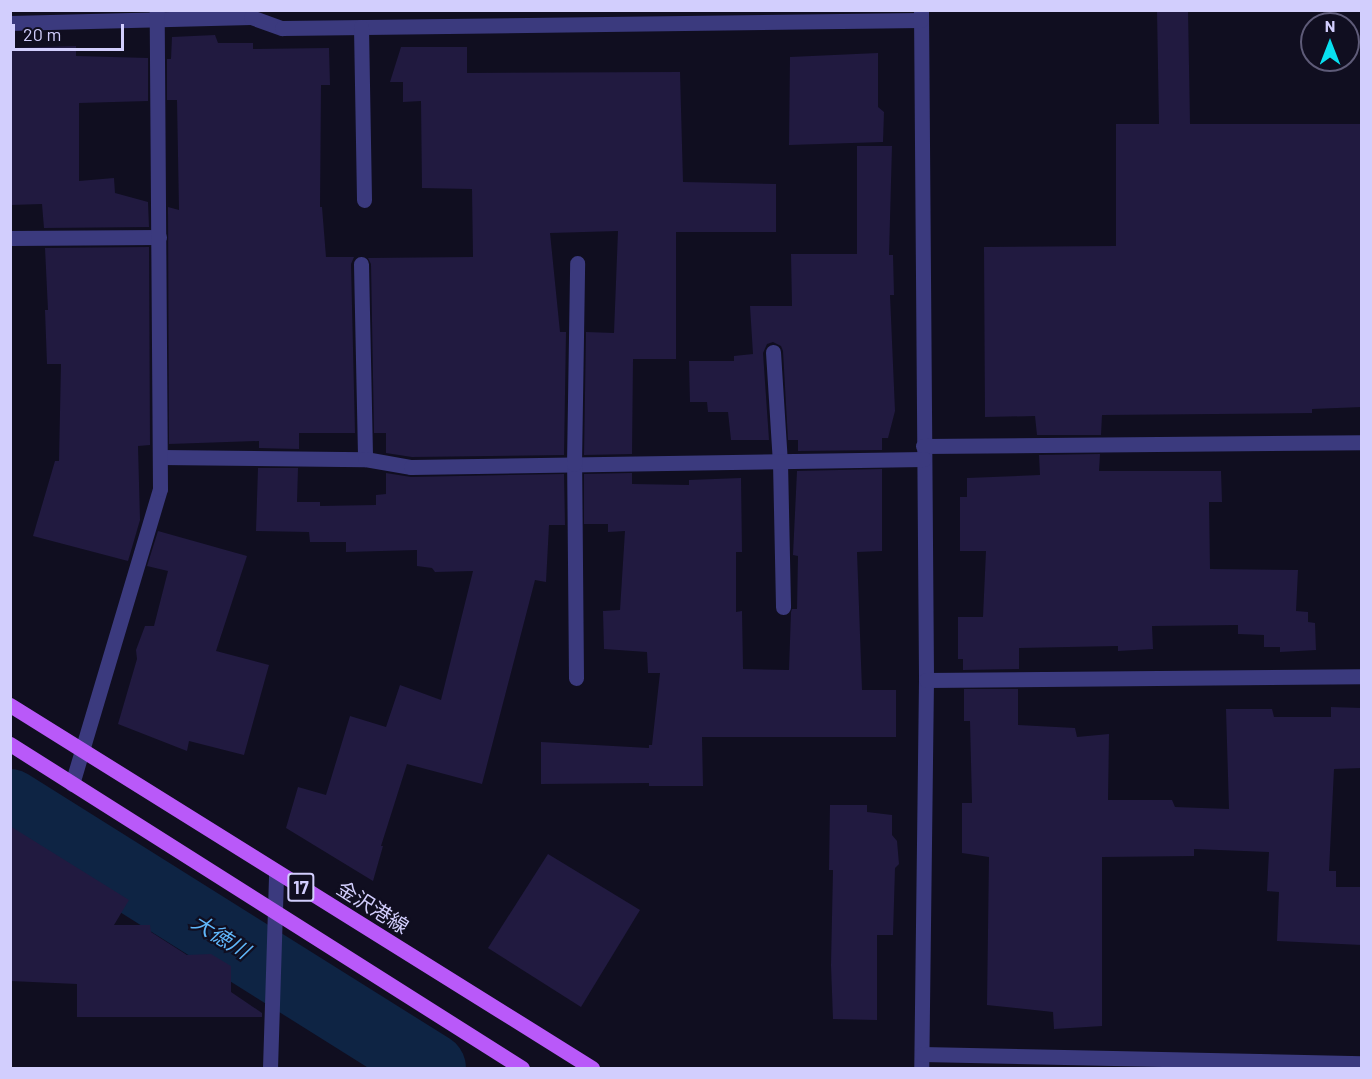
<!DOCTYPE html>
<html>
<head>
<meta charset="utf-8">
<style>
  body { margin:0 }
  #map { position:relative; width:1372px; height:1079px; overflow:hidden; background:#100e20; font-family:Barlow,"Noto Sans JP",sans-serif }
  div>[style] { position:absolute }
  .river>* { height:68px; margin:-34px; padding:0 34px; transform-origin:34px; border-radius:34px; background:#0e2444 }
  .building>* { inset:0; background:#211a40 }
  .minor>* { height:15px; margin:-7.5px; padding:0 7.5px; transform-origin:7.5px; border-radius:7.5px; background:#3b3a7e }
  .major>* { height:15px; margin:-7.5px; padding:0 7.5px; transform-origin:7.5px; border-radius:7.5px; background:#b959f9 }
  span { translate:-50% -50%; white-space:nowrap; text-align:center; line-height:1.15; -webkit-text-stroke:4.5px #100e20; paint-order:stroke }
  .shield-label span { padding:2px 4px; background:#100e20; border:2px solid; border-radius:4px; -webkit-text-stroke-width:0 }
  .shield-label { font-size:18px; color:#d2cefd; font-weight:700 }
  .street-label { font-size:20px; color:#d2cefd }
  .water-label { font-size:21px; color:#60b7fa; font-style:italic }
  .frame { position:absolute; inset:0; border:12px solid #d2cefd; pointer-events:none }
  .north { position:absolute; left:1300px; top:12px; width:60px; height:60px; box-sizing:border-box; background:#100e20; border:2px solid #5e5b78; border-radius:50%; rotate:0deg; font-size:16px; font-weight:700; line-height:24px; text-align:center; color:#d2cefd }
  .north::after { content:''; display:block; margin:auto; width:21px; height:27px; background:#08e0f0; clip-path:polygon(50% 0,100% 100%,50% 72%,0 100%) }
  .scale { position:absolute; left:12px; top:24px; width:112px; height:27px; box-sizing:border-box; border:3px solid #d2cefd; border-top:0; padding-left:8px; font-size:18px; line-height:21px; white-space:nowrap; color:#d2cefd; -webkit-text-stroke:4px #100e20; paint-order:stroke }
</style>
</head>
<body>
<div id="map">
  <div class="river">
    <i style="left:10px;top:803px;width:498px;rotate:32.1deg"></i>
  </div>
  <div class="building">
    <i style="clip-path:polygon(1157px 10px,1188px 10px,1190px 124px,1362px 124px,1362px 407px,1312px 409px,1312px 413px,1102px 415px,1101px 435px,1037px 435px,1035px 416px,985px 417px,984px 247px,1116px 246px,1116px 124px,1159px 124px)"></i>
    <i style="clip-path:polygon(215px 35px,218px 43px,253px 43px,253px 49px,329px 48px,330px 85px,321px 85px,320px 207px,322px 207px,326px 257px,354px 257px,351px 264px,355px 433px,299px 433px,299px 449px,259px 448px,259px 441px,169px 444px,168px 207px,179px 210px,177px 100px,167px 100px,167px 59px,171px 59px,172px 37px)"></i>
    <i style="clip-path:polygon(76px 46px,76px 56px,148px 58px,148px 101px,79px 103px,79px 181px,114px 178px,115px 193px,148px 202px,149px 227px,44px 228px,42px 204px,10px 205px,10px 48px)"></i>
    <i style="clip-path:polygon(401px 47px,467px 47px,467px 73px,680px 72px,683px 182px,776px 184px,776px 232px,676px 232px,676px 359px,633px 359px,632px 454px,584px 455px,586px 332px,614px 333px,618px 231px,550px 233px,560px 332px,566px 332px,564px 455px,412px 457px,386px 453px,386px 433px,374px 433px,371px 264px,368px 258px,473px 257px,472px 189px,422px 188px,421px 101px,403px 102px,403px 82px,390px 82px)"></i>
    <i style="clip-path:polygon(878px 53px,878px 107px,884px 112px,883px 142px,789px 145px,790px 57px)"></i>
    <i style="clip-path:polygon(857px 146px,892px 146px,889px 255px,893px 255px,894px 295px,890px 295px,895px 411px,888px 438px,882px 438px,882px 450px,798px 451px,798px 440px,788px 440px,783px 351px,781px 346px,773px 342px,767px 344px,763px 353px,769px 440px,731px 440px,728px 412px,708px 412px,707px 402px,690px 402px,689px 361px,734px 361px,734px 356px,753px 354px,750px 306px,792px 306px,791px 254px,857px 254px)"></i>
    <i style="clip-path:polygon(149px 247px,150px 445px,138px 446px,140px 520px,128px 561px,33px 536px,55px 461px,59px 461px,61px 364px,47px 364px,45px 310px,48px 310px,45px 248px)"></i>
    <i style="clip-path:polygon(1100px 454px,1099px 471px,1221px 471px,1222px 502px,1209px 502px,1210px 569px,1298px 570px,1296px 611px,1308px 612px,1308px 622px,1315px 623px,1316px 650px,1280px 652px,1280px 647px,1264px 647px,1264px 635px,1238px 634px,1238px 625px,1152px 626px,1153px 649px,1118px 651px,1118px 646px,1019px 648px,1019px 669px,963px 670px,963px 659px,958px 659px,958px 617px,983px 617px,986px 551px,960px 551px,960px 497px,967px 497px,967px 478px,1040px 475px,1039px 455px)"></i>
    <i style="clip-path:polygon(258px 468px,298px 468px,297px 502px,320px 502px,320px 506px,376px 505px,376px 495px,386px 494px,386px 473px,411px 477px,564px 474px,565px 525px,549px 525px,546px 582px,535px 580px,482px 784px,407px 764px,381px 846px,383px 846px,373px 881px,286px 828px,298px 787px,326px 795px,350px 716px,386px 727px,400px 685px,441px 700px,473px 571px,435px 572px,432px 568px,417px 566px,417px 550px,346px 552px,346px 542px,310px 542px,309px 532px,256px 531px)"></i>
    <i style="clip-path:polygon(882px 469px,882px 551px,857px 552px,862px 690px,896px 690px,896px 737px,702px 737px,703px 786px,649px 786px,649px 783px,541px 784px,541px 742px,649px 748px,649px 745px,652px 745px,660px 673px,648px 673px,647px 652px,604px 649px,603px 611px,620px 610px,625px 531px,608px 532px,608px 524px,584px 524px,584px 474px,632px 473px,632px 484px,689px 485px,689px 480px,741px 478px,742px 552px,736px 552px,736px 612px,742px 611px,743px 669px,789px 670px,791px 612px,792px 609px,797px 609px,798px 556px,793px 555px,797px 471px)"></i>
    <i style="clip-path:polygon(158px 531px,247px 556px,216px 651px,269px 665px,244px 755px,189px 741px,187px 751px,118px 724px,137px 659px,136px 650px,145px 626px,154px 626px,168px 571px,147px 566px)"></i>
    <i style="clip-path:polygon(964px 689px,1018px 689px,1018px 725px,1075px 728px,1077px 737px,1109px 734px,1108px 800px,1172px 800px,1175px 807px,1229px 809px,1226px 709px,1272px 709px,1274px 717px,1331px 717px,1331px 707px,1362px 708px,1362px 768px,1334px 769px,1329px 871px,1336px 871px,1336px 887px,1362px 887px,1362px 945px,1277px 941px,1279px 892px,1267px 891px,1269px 852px,1194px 849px,1194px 856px,1102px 857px,1102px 1026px,1054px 1029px,1053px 1012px,987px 1005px,989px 857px,962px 853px,962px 803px,972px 803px,970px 721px,964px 721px)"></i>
    <i style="clip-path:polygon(830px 805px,867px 805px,867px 812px,892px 815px,892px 835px,897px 841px,899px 864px,895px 868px,893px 935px,877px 935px,877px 1020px,833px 1019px,831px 965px,833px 870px,829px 870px)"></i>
    <i style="clip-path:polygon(10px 826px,129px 900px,114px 925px,150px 925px,151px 932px,187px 955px,211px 954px,231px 966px,231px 992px,262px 1013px,262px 1017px,77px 1017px,77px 984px,10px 981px)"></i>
    <i style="clip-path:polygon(548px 854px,640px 910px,581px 1007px,488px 948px)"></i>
  </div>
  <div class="minor">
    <i style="left:921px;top:10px;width:670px;rotate:89.57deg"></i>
    <i style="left:926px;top:680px;width:388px;rotate:90.7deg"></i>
    <i style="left:10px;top:23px;width:241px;rotate:-1.4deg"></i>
    <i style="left:251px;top:17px;width:33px;rotate:20deg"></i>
    <i style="left:282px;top:28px;width:639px;rotate:-0.72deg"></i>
    <i style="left:361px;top:27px;width:173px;rotate:89deg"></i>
    <i style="left:10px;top:238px;width:149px;rotate:-0.4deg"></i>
    <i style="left:361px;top:264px;width:195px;rotate:88.8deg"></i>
    <i style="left:773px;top:352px;width:110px;rotate:86.4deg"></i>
    <i style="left:780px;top:462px;width:145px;rotate:88.8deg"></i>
    <i style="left:923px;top:446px;width:439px;rotate:-0.5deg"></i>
    <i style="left:160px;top:457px;width:205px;rotate:0.6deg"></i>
    <i style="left:365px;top:459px;width:47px;rotate:9.9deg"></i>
    <i style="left:411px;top:467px;width:513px;rotate:-0.89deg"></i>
    <i style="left:576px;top:678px;width:214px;rotate:-90.5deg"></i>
    <i style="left:574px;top:464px;width:201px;rotate:-89.1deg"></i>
    <i style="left:926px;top:680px;width:436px;rotate:-0.5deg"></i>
    <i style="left:72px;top:784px;width:308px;rotate:-73.4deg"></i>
    <i style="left:160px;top:489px;width:479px;rotate:-90.4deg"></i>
    <i style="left:922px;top:1054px;width:440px;rotate:1.2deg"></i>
    <i style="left:270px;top:1068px;width:196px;rotate:-88.2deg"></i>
  </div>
  <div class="major">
    <i style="left:10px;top:705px;width:686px;rotate:31.95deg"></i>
    <i style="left:10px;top:744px;width:606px;rotate:32.33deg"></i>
  </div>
  <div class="shield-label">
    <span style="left:301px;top:887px">17</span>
  </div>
  <div class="street-label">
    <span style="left:373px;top:907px;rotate:32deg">金沢港線</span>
  </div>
  <div class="water-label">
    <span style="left:221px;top:936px;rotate:32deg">大徳川</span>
  </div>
  <div class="frame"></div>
  <div class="north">N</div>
  <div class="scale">20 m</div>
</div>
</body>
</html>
